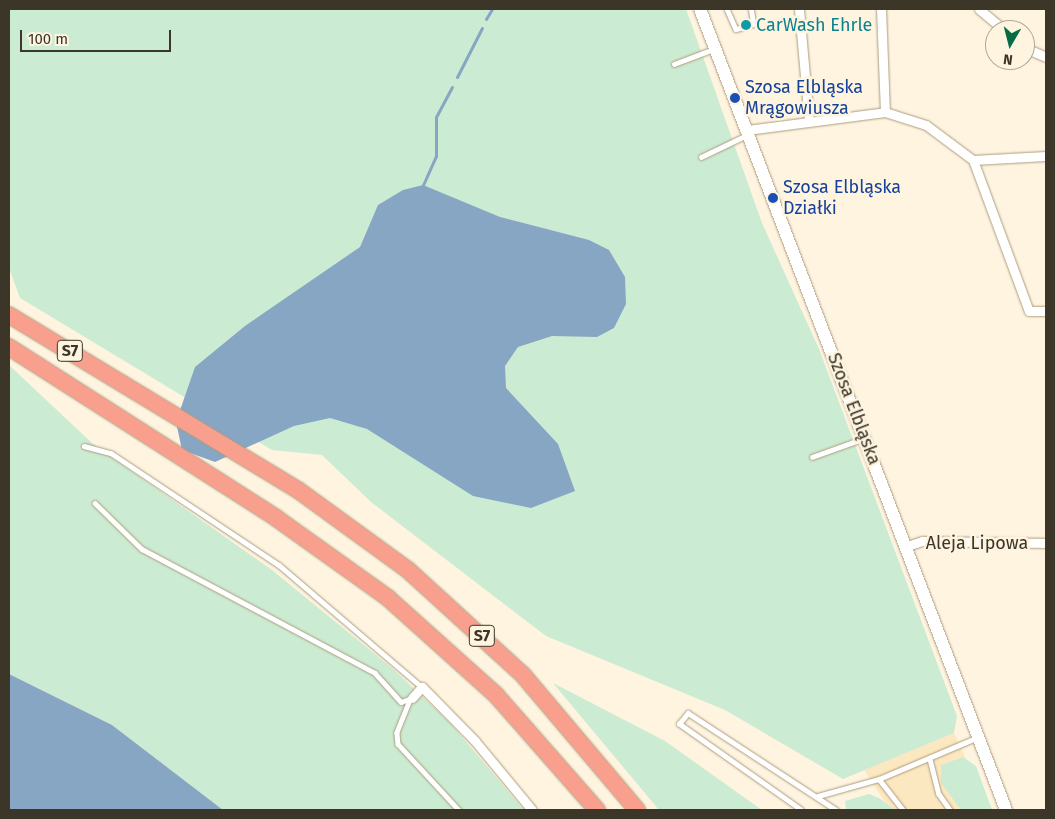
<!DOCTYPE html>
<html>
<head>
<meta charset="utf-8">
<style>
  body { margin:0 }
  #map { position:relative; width:1055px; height:819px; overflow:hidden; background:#fef4e0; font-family:"Fira Sans",sans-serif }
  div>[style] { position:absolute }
  .built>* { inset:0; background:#fce8c0 }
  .green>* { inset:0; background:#cbecd2 }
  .water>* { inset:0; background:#87a6c4 }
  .stream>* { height:3px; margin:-1.5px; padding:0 1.5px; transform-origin:1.5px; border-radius:1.5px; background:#87a6c4 }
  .roads { filter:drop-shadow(0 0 1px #ad9d7f) drop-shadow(0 0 1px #ad9d7f) }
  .service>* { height:4.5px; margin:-2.25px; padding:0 2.25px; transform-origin:2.25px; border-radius:2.25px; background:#fff }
  .minor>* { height:9px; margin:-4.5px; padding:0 4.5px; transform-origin:4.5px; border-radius:4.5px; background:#fff }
  .secondary>* { height:12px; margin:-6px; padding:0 6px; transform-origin:6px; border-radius:6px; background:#fff }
  .motorway>* { height:16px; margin:-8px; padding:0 8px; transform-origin:8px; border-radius:8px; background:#f99f8d }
  .dots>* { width:14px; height:14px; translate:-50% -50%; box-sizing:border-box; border:2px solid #fef4e0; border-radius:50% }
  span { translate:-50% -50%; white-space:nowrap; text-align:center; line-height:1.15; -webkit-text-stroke:5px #fef4e0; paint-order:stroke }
  .shield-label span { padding:1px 4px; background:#fef4e0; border:1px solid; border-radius:4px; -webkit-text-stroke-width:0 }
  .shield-label { font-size:16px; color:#3c3629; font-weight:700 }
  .culture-label { font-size:18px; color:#0d838f }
  .left { translate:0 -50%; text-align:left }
  .transit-label { font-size:18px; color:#164399 }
  .street-label { font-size:18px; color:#3c3629 }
  .frame { position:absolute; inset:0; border:10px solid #3c3629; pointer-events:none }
  .north { position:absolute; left:985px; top:20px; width:50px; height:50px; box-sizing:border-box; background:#fef4e0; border:1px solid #b0a897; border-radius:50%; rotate:188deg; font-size:14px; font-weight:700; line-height:20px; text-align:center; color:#3c3629 }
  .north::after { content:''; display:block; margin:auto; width:18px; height:22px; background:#056d43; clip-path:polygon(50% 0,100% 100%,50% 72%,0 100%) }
  .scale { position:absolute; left:20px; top:30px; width:151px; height:22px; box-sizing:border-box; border:2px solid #3c3629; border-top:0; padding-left:6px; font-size:15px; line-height:18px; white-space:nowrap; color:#3c3629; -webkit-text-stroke:4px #fef4e0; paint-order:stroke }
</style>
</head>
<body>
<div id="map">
  <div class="built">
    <i style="clip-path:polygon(954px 733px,990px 810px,890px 810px,864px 770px)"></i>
  </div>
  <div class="green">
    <i style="clip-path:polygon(9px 9px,686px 9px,762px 223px,819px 349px,957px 716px,954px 733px,843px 779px,725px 710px,546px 636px,371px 502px,322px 455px,272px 450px,20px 298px,9px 268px)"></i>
    <i style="clip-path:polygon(9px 365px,93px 444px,272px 570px,393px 669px,450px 723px,524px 810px,223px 810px,112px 725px,9px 674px)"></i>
    <i style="clip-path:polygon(553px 683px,665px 741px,762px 810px,659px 810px)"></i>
    <i style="clip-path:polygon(963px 757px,976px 766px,992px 810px,961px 810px,941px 783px,941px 765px)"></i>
    <i style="clip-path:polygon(869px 794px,879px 798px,895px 810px,846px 809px,845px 801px)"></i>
  </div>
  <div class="water">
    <i style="clip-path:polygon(423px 185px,500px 217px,589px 240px,609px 250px,625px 277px,626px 304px,614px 328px,597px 337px,552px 336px,518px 347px,505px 366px,506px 388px,558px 444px,575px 491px,531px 508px,473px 496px,367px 429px,330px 418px,294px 426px,215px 462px,182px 450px,176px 422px,195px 367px,245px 326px,360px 247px,378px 205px,403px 190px)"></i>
    <i style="clip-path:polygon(9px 674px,112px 725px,223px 810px,9px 810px)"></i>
  </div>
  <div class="stream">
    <i style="left:486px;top:19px;width:12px;rotate:-59deg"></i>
    <i style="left:457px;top:77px;width:55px;rotate:-63deg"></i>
    <i style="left:423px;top:185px;width:32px;rotate:-66deg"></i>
    <i style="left:436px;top:156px;width:39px;rotate:-90deg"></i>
    <i style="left:436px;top:117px;width:34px;rotate:-62deg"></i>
  </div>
  <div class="roads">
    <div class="service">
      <i style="left:727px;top:9px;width:22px;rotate:66deg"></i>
      <i style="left:736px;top:29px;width:18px;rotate:-16deg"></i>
      <i style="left:753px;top:24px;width:15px;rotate:-98deg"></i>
      <i style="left:674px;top:64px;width:43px;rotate:-20.6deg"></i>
      <i style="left:701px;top:157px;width:51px;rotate:-25.6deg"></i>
      <i style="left:84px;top:446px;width:28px;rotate:15deg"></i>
      <i style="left:111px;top:453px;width:202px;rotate:33.7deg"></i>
      <i style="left:279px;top:565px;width:188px;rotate:40.5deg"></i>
      <i style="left:812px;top:457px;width:53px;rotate:-19.8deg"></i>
      <i style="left:95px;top:503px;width:66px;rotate:44.4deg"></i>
      <i style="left:142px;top:549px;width:264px;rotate:28deg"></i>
      <i style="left:375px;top:673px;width:39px;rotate:48deg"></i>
      <i style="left:401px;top:702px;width:12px;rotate:-20deg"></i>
      <i style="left:410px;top:700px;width:35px;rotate:112deg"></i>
      <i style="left:397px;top:733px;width:11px;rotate:85deg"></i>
      <i style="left:398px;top:744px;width:90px;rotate:47.3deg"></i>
      <i style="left:930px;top:759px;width:36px;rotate:76deg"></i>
      <i style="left:939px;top:794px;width:19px;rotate:55deg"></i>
      <i style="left:879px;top:779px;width:39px;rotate:52deg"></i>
      <i style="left:818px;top:796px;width:63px;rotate:-15.6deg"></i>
      <i style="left:879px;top:779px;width:105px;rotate:-22.9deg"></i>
      <i style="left:801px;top:810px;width:149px;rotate:-144.8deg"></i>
      <i style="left:679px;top:724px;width:14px;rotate:-51deg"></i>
      <i style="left:688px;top:713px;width:177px;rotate:33.2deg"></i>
    </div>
    <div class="minor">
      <i style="left:799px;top:9px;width:112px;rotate:84.9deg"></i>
      <i style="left:881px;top:9px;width:103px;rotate:87.8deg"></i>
      <i style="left:979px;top:9px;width:33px;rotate:40deg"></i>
      <i style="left:1025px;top:48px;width:23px;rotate:23deg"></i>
      <i style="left:747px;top:130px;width:139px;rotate:-7.4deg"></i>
      <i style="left:885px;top:112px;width:43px;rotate:17.6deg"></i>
      <i style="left:926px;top:125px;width:59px;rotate:36.7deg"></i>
      <i style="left:973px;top:160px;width:161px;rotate:69.7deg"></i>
      <i style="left:1029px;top:311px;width:17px"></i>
      <i style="left:973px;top:160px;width:73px;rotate:-3.1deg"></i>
      <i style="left:907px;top:546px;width:16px;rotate:-18deg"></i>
      <i style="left:922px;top:541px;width:124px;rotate:0.9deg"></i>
      <i style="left:412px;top:698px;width:15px;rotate:-48deg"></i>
      <i style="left:422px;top:687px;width:76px;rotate:45.5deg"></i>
      <i style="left:475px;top:741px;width:89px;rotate:50.4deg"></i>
    </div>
    <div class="secondary">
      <i style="left:700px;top:9px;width:857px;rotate:69.09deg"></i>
    </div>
    <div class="motorway">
      <i style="left:9px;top:315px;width:338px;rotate:31.2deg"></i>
      <i style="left:298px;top:490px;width:136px;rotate:36deg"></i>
      <i style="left:408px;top:570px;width:156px;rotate:42.4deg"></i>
      <i style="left:523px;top:675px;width:177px;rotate:49.8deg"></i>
      <i style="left:9px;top:347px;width:317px;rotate:32.6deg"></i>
      <i style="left:276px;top:518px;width:138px;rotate:35.5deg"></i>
      <i style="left:388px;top:598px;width:145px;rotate:41.9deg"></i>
      <i style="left:496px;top:695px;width:153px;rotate:48.7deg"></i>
    </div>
  </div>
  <div class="dots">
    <i style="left:746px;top:25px;background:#0f9aa8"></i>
    <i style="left:735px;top:98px;background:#1a4fb4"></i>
    <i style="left:773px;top:198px;background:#1a4fb4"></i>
  </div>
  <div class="shield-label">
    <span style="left:70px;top:351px">S7</span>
    <span style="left:482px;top:636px">S7</span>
  </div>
  <div class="culture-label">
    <span class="left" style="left:756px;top:25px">CarWash Ehrle</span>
  </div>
  <div class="transit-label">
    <span class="left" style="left:745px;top:98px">Szosa Elbląska<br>Mrągowiusza</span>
    <span class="left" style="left:783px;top:198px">Szosa Elbląska<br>Działki</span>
  </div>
  <div class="street-label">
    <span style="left:854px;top:409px;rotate:69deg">Szosa Elbląska</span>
    <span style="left:977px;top:543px">Aleja Lipowa</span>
  </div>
  <div class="frame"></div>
  <div class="north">N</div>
  <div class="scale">100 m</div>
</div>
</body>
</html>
